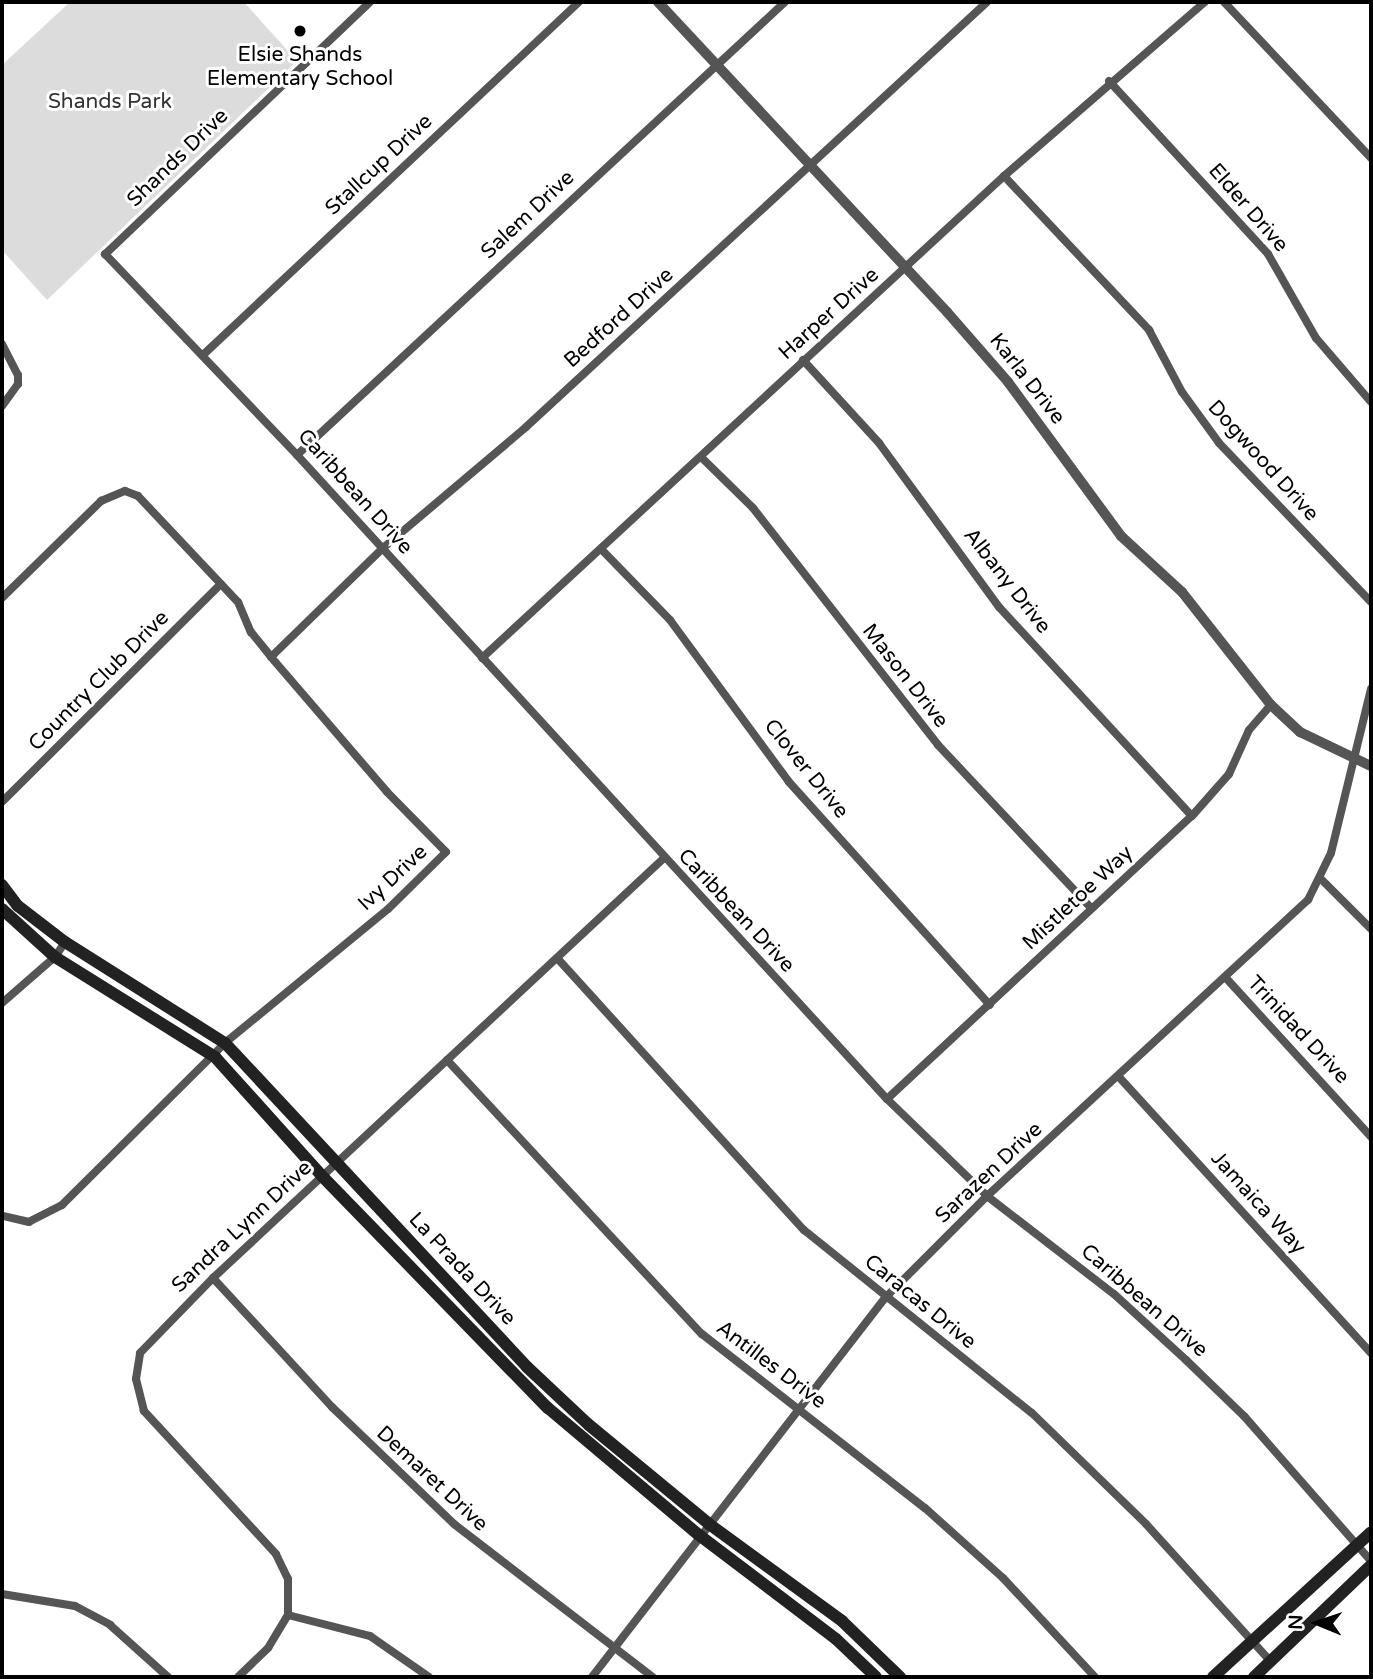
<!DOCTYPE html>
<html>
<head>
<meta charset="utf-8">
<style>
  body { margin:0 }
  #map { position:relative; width:1373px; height:1679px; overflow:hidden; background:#fff; font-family:"Varela Round",sans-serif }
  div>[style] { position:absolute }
  .green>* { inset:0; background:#dcdcdc }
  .minor>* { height:8px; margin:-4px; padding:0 4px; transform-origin:4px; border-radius:4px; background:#555 }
  .tertiary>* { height:10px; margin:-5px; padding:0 5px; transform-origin:5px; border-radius:5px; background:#555 }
  .secondary>* { height:12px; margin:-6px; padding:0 6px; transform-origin:6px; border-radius:6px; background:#222 }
  .dots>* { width:19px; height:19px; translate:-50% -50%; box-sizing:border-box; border:4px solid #fff; border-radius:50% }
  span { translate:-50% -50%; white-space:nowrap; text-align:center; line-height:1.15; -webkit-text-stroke:6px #fff; paint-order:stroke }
  .poi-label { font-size:21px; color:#000 }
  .park-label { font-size:21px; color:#333 }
  .street-label { font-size:21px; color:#000 }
  .frame { position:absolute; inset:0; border:4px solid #000; pointer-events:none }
  .north { position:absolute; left:1282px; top:1588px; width:70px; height:70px; -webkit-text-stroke:5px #fff; paint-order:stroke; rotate:272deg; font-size:19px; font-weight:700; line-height:28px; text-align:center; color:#000 }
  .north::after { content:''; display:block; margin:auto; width:24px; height:32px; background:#000; clip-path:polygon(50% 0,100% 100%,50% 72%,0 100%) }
</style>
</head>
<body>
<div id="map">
  <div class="green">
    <i style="clip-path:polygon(70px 2px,244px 2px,297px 61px,47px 300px,2px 250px,2px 65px)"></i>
  </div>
  <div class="minor">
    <i style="left:370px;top:2px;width:366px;rotate:136.4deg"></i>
    <i style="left:105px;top:254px;width:278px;rotate:46.3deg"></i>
    <i style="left:297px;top:455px;width:873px;rotate:47.51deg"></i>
    <i style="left:887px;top:1099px;width:139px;rotate:44.1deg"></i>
    <i style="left:987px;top:1196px;width:160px;rotate:37.7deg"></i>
    <i style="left:1114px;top:1294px;width:98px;rotate:42.5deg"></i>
    <i style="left:1186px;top:1360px;width:81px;rotate:44deg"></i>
    <i style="left:1244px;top:1416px;width:193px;rotate:48.8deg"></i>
    <i style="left:1224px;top:2px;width:214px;rotate:46.7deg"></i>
    <i style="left:1109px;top:81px;width:235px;rotate:47.4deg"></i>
    <i style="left:1268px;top:254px;width:97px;rotate:60.3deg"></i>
    <i style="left:1316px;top:338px;width:84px;rotate:49.3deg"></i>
    <i style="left:1004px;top:176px;width:212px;rotate:46.7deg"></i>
    <i style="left:1149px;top:330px;width:70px;rotate:62deg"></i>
    <i style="left:1182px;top:392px;width:63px;rotate:54deg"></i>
    <i style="left:1219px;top:443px;width:220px;rotate:46.3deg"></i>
    <i style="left:2px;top:344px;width:35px;rotate:63deg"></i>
    <i style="left:18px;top:375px;width:9px;rotate:90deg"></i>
    <i style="left:18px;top:384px;width:27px;rotate:126deg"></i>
    <i style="left:204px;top:354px;width:514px;rotate:-43.19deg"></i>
    <i style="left:803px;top:360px;width:113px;rotate:47.5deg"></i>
    <i style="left:879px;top:443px;width:203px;rotate:53.8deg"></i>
    <i style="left:999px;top:607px;width:284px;rotate:47.3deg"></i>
    <i style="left:297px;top:455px;width:666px;rotate:-42.87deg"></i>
    <i style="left:701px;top:457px;width:73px;rotate:44.4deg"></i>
    <i style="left:753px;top:508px;width:301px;rotate:52deg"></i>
    <i style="left:938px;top:745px;width:224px;rotate:46.8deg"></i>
    <i style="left:602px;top:550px;width:98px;rotate:45.8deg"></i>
    <i style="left:670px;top:620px;width:201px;rotate:53.7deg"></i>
    <i style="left:789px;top:782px;width:300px;rotate:48deg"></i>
    <i style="left:2px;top:598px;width:139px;rotate:-44.4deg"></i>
    <i style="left:101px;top:501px;width:26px;rotate:-23deg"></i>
    <i style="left:125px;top:491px;width:14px;rotate:21deg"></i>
    <i style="left:138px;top:496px;width:146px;rotate:46.7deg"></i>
    <i style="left:238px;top:602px;width:33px;rotate:67deg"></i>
    <i style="left:251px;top:632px;width:32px;rotate:51deg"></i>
    <i style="left:271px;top:657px;width:178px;rotate:49.3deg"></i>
    <i style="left:387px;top:792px;width:84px;rotate:45.5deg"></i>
    <i style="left:446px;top:852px;width:81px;rotate:135.5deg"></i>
    <i style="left:388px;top:909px;width:211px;rotate:140.6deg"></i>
    <i style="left:225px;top:1043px;width:230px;rotate:135.2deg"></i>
    <i style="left:62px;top:1205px;width:37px;rotate:153deg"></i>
    <i style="left:29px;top:1222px;width:28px;rotate:-167deg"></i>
    <i style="left:271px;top:657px;width:156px;rotate:-44.2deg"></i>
    <i style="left:383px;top:548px;width:187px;rotate:-40.2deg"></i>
    <i style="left:526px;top:427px;width:627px;rotate:-42.67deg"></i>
    <i style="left:482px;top:658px;width:710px;rotate:-42.72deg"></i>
    <i style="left:1004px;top:176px;width:266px;rotate:-40.9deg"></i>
    <i style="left:2px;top:802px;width:309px;rotate:-44.9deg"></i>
    <i style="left:1321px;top:879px;width:71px;rotate:45deg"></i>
    <i style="left:558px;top:959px;width:366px;rotate:47.8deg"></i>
    <i style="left:804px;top:1230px;width:292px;rotate:38.8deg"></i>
    <i style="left:1032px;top:1413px;width:159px;rotate:44.2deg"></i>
    <i style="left:1146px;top:1524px;width:186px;rotate:47.8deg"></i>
    <i style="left:1226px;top:978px;width:215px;rotate:47.6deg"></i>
    <i style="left:2px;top:1003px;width:70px;rotate:-41deg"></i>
    <i style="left:55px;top:957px;width:18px;rotate:-56deg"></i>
    <i style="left:447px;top:1060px;width:374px;rotate:47.1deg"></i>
    <i style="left:702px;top:1334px;width:283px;rotate:38deg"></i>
    <i style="left:925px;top:1508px;width:105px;rotate:41.9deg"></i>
    <i style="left:1003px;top:1578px;width:135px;rotate:47.1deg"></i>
    <i style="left:1119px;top:1077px;width:374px;rotate:47.6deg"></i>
    <i style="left:887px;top:1099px;width:416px;rotate:-42.9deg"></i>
    <i style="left:1192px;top:816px;width:56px;rotate:-48.6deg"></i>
    <i style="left:1229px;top:774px;width:48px;rotate:-65.6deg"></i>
    <i style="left:1249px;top:730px;width:33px;rotate:-49deg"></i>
    <i style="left:213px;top:1278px;width:176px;rotate:47.3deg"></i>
    <i style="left:332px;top:1407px;width:169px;rotate:43.8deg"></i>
    <i style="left:454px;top:1524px;width:251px;rotate:37.6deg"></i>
    <i style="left:2px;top:1594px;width:74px;rotate:9.3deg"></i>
    <i style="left:75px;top:1606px;width:40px;rotate:28deg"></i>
    <i style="left:110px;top:1625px;width:78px;rotate:41.9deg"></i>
    <i style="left:288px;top:1615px;width:85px;rotate:14.4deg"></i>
    <i style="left:370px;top:1636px;width:72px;rotate:34.8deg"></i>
    <i style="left:238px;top:1677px;width:42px;rotate:-44deg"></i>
    <i style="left:268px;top:1648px;width:39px;rotate:-59deg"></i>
    <i style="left:288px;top:1615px;width:36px;rotate:-90deg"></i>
    <i style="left:288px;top:1579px;width:28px;rotate:-116deg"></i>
    <i style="left:276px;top:1554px;width:195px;rotate:-132.7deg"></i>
    <i style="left:144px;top:1411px;width:33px;rotate:-104deg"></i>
    <i style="left:136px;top:1379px;width:26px;rotate:-81deg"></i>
    <i style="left:140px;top:1353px;width:105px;rotate:-45.8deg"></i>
    <i style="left:213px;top:1278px;width:615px;rotate:-42.96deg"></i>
    <i style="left:592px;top:1677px;width:480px;rotate:-52.3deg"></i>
    <i style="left:886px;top:1297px;width:143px;rotate:-45deg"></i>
    <i style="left:987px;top:1196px;width:437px;rotate:-42.7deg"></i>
    <i style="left:1308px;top:900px;width:52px;rotate:-63.9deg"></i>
    <i style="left:1331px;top:853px;width:169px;rotate:-76.3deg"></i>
  </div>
  <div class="tertiary">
    <i style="left:658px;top:2px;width:424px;rotate:47deg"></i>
    <i style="left:947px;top:312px;width:93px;rotate:48.9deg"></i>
    <i style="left:1008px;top:382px;width:191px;rotate:53.7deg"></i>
    <i style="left:1121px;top:536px;width:83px;rotate:42.6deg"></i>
    <i style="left:1182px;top:592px;width:144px;rotate:51.8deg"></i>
    <i style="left:1271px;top:705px;width:40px;rotate:43deg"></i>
    <i style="left:1300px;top:732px;width:79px;rotate:25.6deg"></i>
  </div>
  <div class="secondary">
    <i style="left:2px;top:885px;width:26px;rotate:53deg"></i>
    <i style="left:18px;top:906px;width:59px;rotate:37.5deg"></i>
    <i style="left:65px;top:942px;width:189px;rotate:32.3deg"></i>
    <i style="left:225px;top:1043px;width:443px;rotate:47deg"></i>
    <i style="left:527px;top:1367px;width:85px;rotate:43.1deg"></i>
    <i style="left:589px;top:1425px;width:156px;rotate:39.5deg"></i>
    <i style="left:709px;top:1524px;width:165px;rotate:36.1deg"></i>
    <i style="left:842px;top:1621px;width:81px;rotate:44deg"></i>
    <i style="left:2px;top:909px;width:72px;rotate:42.2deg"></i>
    <i style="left:55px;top:957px;width:189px;rotate:32deg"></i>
    <i style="left:215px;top:1057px;width:160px;rotate:48deg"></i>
    <i style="left:322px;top:1176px;width:324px;rotate:45.8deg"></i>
    <i style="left:548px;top:1408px;width:197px;rotate:40.1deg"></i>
    <i style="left:699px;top:1535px;width:172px;rotate:37.2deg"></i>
    <i style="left:836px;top:1639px;width:55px;rotate:43.5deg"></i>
    <i style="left:1213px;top:1677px;width:214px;rotate:-42.5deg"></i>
    <i style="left:1254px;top:1677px;width:162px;rotate:-43.7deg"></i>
  </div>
  <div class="dots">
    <i style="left:300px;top:31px;background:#000"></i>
  </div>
  <div class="poi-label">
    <span style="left:300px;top:67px">Elsie Shands<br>Elementary School</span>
  </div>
  <div class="park-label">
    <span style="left:110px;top:102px">Shands Park</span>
  </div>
  <div class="street-label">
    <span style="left:178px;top:158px;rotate:-44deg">Shands Drive</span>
    <span style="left:379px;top:165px;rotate:-43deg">Stallcup Drive</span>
    <span style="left:1248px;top:208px;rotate:49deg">Elder Drive</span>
    <span style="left:528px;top:215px;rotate:-43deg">Salem Drive</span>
    <span style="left:829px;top:314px;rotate:-42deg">Harper Drive</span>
    <span style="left:619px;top:318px;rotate:-42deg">Bedford Drive</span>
    <span style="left:1027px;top:379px;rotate:52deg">Karla Drive</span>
    <span style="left:1263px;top:461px;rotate:48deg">Dogwood Drive</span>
    <span style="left:355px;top:492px;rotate:48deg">Caribbean Drive</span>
    <span style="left:1007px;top:581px;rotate:52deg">Albany Drive</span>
    <span style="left:905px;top:676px;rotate:52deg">Mason Drive</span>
    <span style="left:99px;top:681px;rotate:-45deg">Country Club Drive</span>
    <span style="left:806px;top:769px;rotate:51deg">Clover Drive</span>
    <span style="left:393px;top:878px;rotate:-43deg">Ivy Drive</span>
    <span style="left:1078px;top:898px;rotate:-43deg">Mistletoe Way</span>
    <span style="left:736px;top:911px;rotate:47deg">Caribbean Drive</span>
    <span style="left:1298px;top:1030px;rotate:47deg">Trinidad Drive</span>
    <span style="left:989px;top:1173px;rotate:-43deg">Sarazen Drive</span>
    <span style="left:1258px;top:1203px;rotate:48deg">Jamaica Way</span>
    <span style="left:242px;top:1227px;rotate:-43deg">Sandra Lynn Drive</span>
    <span style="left:462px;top:1269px;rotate:47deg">La Prada Drive</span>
    <span style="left:1144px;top:1301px;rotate:41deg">Caribbean Drive</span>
    <span style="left:920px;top:1302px;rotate:39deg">Caracas Drive</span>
    <span style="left:771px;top:1365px;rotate:37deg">Antilles Drive</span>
    <span style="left:432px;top:1479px;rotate:43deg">Demaret Drive</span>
  </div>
  <div class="frame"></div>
  <div class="north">N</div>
</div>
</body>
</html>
